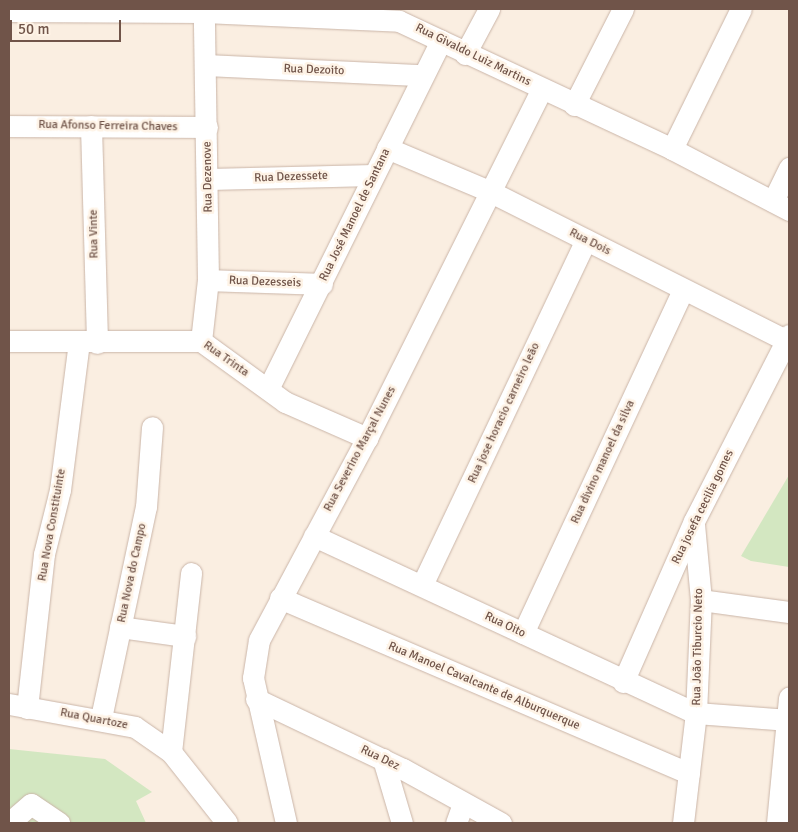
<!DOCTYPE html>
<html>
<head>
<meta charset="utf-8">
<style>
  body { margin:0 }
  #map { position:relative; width:798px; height:832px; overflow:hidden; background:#faeee1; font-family:Signika,sans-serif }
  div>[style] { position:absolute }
  .green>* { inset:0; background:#d3e7c1 }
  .roads { filter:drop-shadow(0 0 1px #cab5a8) drop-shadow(0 0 1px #cab5a8) }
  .minor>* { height:21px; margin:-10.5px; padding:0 10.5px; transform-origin:10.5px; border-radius:10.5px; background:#fff }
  span { translate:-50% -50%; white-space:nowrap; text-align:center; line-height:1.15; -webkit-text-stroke:5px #fef3e6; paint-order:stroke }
  .street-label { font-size:12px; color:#705449 }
  .frame { position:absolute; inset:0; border:10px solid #705449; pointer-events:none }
  .scale { position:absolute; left:10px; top:20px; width:111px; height:22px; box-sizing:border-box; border:2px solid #705449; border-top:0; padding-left:6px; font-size:15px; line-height:18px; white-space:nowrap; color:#705449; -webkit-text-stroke:4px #fef3e6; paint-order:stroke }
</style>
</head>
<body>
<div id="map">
  <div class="green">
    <i style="clip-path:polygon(789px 475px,789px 567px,751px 561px,741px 556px)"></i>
    <i style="clip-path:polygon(9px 749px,105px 759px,152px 792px,136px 801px,146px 823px,9px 823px)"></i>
  </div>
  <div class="roads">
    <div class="minor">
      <i style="left:9px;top:11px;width:195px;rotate:0.3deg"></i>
      <i style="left:204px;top:12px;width:195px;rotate:2.6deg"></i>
      <i style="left:399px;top:21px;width:302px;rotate:25.1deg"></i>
      <i style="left:672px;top:149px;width:132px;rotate:27.5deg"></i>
      <i style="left:465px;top:54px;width:51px;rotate:-61.9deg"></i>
      <i style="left:206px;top:65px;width:216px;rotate:2.7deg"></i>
      <i style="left:574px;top:105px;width:108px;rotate:-63deg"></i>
      <i style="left:9px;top:126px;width:198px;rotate:0.3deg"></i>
      <i style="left:91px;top:126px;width:217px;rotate:88.4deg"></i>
      <i style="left:387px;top:148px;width:111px;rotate:22.9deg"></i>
      <i style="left:489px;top:191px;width:336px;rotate:26.7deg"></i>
      <i style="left:672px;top:149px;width:156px;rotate:-63.8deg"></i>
      <i style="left:209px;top:179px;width:164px;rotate:-1.4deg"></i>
      <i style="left:773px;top:201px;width:37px;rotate:-64deg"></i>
      <i style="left:208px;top:280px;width:114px;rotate:2deg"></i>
      <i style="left:9px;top:341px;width:192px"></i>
      <i style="left:201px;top:341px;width:104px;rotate:36deg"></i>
      <i style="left:285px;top:402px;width:90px;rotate:23.7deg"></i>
      <i style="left:201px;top:341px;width:61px;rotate:-83.5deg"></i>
      <i style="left:208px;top:280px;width:268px;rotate:-90.9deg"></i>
      <i style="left:268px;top:389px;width:389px;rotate:-63.6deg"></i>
      <i style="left:314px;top:536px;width:421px;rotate:24.9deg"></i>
      <i style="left:696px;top:713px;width:93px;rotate:4.3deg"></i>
      <i style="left:422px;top:585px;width:382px;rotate:-64.6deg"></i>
      <i style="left:280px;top:598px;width:445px;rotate:23.2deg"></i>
      <i style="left:701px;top:600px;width:89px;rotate:7.8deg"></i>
      <i style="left:120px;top:627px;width:66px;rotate:7.9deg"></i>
      <i style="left:523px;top:633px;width:378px;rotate:-65deg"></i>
      <i style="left:623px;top:682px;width:176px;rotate:-66.2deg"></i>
      <i style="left:694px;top:521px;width:209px;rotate:-62.9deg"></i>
      <i style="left:256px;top:699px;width:163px;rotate:25.5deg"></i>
      <i style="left:403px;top:769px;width:112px;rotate:28.9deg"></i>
      <i style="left:9px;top:704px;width:128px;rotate:10.3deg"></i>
      <i style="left:135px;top:727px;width:44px;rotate:34.8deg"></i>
      <i style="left:171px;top:752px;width:90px;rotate:51.7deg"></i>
      <i style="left:27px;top:708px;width:155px;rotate:-83.7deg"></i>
      <i style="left:44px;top:554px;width:66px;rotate:-76deg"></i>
      <i style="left:60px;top:490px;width:149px;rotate:-82.7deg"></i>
      <i style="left:101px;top:718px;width:216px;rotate:-78deg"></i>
      <i style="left:146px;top:507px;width:80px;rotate:-85.7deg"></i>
      <i style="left:171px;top:752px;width:180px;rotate:-83.6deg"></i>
      <i style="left:383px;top:759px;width:67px;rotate:73.5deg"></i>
      <i style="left:9px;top:823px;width:29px;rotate:-41deg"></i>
      <i style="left:31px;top:804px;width:34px;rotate:34deg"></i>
      <i style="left:286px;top:823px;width:149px;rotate:-102.8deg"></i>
      <i style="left:253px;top:678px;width:38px;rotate:-81deg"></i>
      <i style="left:259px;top:640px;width:229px;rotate:-61.9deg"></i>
      <i style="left:367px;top:438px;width:390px;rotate:-63.4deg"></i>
      <i style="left:456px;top:823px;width:20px;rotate:-70deg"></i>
      <i style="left:683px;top:823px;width:111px;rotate:-83.3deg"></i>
      <i style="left:696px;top:713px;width:113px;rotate:-87.5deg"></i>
      <i style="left:701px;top:600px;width:75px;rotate:-95.3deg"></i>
      <i style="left:777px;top:823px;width:126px;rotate:-84.5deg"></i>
    </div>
  </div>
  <div class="street-label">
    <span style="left:473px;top:55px;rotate:26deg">Rua Givaldo Luiz Martins</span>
    <span style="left:314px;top:70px;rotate:2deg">Rua Dezoito</span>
    <span style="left:108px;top:126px;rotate:1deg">Rua Afonso Ferreira Chaves</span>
    <span style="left:208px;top:177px;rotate:-91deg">Rua Dezenove</span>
    <span style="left:291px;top:177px;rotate:-2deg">Rua Dezessete</span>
    <span style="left:355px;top:215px;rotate:-64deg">Rua José Manoel de Santana</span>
    <span style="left:94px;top:234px;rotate:-91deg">Rua Vinte</span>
    <span style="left:590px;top:242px;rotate:27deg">Rua Dois</span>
    <span style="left:265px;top:282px;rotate:2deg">Rua Dezesseis</span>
    <span style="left:226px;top:359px;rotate:35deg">Rua Trinta</span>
    <span style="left:504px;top:413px;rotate:-65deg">Rua jose horacio carneiro leão</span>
    <span style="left:360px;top:449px;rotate:-62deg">Rua Severino Marçal Nunes</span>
    <span style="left:603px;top:462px;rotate:-65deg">Rua divino manoel da silva</span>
    <span style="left:703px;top:507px;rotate:-64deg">Rua josefa cecilia gomes</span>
    <span style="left:52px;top:525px;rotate:-80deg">Rua Nova Constituinte</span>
    <span style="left:132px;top:573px;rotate:-78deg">Rua Nova do Campo</span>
    <span style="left:505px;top:625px;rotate:25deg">Rua Oito</span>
    <span style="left:698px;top:647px;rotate:-89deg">Rua João Tiburcio Neto</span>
    <span style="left:484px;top:686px;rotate:23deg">Rua Manoel Cavalcante de Alburquerque</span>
    <span style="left:94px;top:719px;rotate:11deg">Rua Quartoze</span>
    <span style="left:380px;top:758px;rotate:26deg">Rua Dez</span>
  </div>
  <div class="frame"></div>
  <div class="scale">50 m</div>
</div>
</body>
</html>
